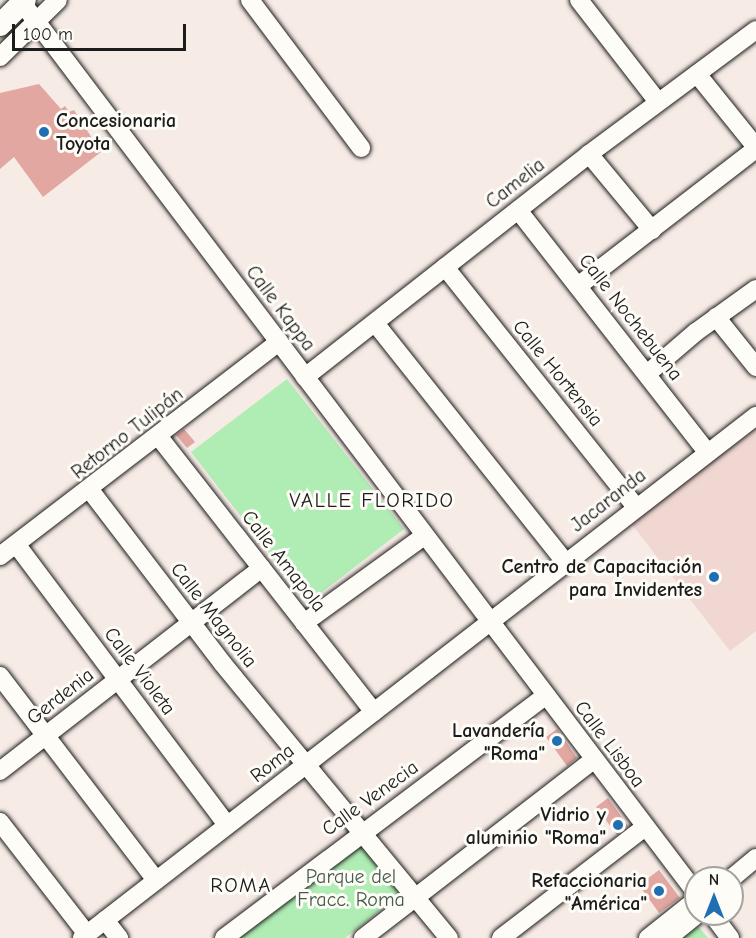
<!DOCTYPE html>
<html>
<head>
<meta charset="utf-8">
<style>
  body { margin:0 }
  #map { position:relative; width:756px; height:938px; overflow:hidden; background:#f7ebe6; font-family:"Comic Neue",sans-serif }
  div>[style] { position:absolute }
  .built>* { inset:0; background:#f0d7d1 }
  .green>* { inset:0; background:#afedb4 }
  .building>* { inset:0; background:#e1a7a0 }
  .roads { filter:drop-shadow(0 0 2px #1c1c1c) drop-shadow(0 0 2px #1c1c1c) }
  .minor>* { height:18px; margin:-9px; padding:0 9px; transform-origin:9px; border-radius:9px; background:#fdfcf7 }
  .major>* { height:22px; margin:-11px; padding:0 11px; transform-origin:11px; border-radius:11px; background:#fdfcf7 }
  .dots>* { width:16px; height:16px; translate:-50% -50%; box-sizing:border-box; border:3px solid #fdfcf7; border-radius:50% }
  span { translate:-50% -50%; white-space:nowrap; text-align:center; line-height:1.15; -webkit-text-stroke:6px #fdfcf7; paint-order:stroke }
  .poi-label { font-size:20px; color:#1c1c1c; font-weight:700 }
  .left { translate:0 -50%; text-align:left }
  .right { translate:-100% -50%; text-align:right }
  .street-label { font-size:20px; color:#1c1c1c }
  .park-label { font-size:20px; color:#485b4a }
  .neighbourhood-label { font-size:21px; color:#1c1c1c; letter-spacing:1.5px }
  .north { position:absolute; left:684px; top:866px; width:60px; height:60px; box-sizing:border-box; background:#fdfcf7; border:2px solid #a3a29f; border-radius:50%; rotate:0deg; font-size:16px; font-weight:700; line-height:24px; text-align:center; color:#1c1c1c }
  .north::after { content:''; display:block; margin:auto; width:21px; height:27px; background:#1f6fb2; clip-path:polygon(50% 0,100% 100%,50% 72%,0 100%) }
  .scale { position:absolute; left:12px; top:24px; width:174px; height:27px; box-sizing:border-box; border:3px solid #1c1c1c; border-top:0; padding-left:8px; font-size:18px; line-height:21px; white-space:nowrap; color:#1c1c1c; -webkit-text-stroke:4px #fdfcf7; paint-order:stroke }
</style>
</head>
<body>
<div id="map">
  <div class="built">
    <i style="clip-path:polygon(756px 429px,756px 631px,730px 651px,630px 522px)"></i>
  </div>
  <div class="green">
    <i style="clip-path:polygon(287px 379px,404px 529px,308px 603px,191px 452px)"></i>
    <i style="clip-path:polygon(362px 836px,405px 891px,345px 938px,228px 938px)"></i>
    <i style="clip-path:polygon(698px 926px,708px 938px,682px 938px)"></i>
  </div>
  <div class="building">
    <i style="clip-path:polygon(39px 84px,61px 109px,65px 106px,69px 112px,74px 110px,101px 152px,43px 197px,14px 157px,0 169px,0 93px)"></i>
    <i style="clip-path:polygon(184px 429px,195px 442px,187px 448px,176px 435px)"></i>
    <i style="clip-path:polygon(557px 729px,577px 758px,567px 766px,546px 737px)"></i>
    <i style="clip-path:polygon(608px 798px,628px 826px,617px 835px,596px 807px)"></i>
    <i style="clip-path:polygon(659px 870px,680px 898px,659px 913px,639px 885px)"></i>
  </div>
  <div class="roads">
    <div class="minor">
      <i style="left:20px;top:0;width:1120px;rotate:52.87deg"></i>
      <i style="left:250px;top:0;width:185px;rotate:53.1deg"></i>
      <i style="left:579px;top:0;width:129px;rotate:52.2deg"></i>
      <i style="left:0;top:57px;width:81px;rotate:-44.5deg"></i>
      <i style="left:697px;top:74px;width:94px;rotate:51.1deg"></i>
      <i style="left:589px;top:154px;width:99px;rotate:50.3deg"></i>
      <i style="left:518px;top:210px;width:307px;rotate:52deg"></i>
      <i style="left:445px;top:267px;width:307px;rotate:51.5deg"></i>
      <i style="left:578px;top:286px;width:225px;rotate:-37.6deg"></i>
      <i style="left:716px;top:317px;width:64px;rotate:51.3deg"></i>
      <i style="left:375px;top:323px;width:305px;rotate:51.5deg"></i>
      <i style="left:647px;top:374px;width:65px;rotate:-40.6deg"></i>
      <i style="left:696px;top:332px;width:74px;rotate:-35.6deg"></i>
      <i style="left:305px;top:377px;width:361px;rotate:-38.1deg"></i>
      <i style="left:589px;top:154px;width:208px;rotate:-36.6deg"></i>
      <i style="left:159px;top:437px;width:349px;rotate:52deg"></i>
      <i style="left:90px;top:490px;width:219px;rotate:52.6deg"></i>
      <i style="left:223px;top:664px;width:355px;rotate:50.5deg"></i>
      <i style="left:16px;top:544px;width:351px;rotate:53.1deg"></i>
      <i style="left:0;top:556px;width:352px;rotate:-37.5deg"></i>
      <i style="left:304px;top:623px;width:147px;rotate:-35.9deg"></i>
      <i style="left:0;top:676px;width:257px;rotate:52.6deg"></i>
      <i style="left:0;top:771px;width:331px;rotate:-37.8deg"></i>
      <i style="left:0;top:822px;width:142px;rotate:52.2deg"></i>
      <i style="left:732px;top:878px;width:31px;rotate:-40deg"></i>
      <i style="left:712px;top:914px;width:30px;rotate:53deg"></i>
      <i style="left:105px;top:920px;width:23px;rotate:52deg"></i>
      <i style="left:82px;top:938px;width:853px;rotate:-37.76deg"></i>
      <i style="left:224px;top:938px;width:402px;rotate:-37deg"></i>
      <i style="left:363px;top:938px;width:291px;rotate:-37.7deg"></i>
      <i style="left:501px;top:938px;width:182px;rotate:-37.6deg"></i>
      <i style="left:648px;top:938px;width:61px;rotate:-38.4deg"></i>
      <i style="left:668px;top:938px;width:38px;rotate:-39deg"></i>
    </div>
    <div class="major">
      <i style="left:0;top:25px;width:35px;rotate:-45deg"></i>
    </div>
  </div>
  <div class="dots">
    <i style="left:44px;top:132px;background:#1f6fb2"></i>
    <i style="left:714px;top:577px;background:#1f6fb2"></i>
    <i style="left:557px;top:741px;background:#1f6fb2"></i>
    <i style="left:618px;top:825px;background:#1f6fb2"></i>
    <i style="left:659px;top:891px;background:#1f6fb2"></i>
  </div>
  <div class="poi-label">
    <span class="left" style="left:56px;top:132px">Concesionaria<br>Toyota</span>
    <span class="right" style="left:702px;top:578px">Centro de Capacitación<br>para Invidentes</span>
    <span class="right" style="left:545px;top:742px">Lavandería<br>"Roma"</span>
    <span class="right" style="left:606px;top:826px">Vidrio y<br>aluminio "Roma"</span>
    <span class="right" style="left:647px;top:892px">Refaccionaria<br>"América"</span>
  </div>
  <div class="street-label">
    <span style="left:515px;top:183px;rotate:-38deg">Camelia</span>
    <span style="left:281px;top:308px;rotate:53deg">Calle Kappa</span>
    <span style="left:631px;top:317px;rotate:52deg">Calle Nochebuena</span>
    <span style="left:558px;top:373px;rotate:51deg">Calle Hortensia</span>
    <span style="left:127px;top:433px;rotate:-38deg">Retorno Tulipán</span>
    <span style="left:608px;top:500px;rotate:-38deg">Jacaranda</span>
    <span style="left:284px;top:561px;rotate:52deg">Calle Amapola</span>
    <span style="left:214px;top:615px;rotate:52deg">Calle Magnolia</span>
    <span style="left:140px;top:671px;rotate:53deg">Calle Violeta</span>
    <span style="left:60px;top:696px;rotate:-38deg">Gerdenia</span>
    <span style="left:610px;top:744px;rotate:53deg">Calle Lisboa</span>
    <span style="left:272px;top:763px;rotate:-38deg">Roma</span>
    <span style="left:370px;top:798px;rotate:-36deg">Calle Venecia</span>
  </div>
  <div class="park-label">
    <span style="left:351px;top:888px">Parque del<br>Fracc. Roma</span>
  </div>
  <div class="neighbourhood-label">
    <span style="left:372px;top:500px">VALLE FLORIDO</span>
    <span style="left:241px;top:885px">ROMA</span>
  </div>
  <div class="north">N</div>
  <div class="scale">100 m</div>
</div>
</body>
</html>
